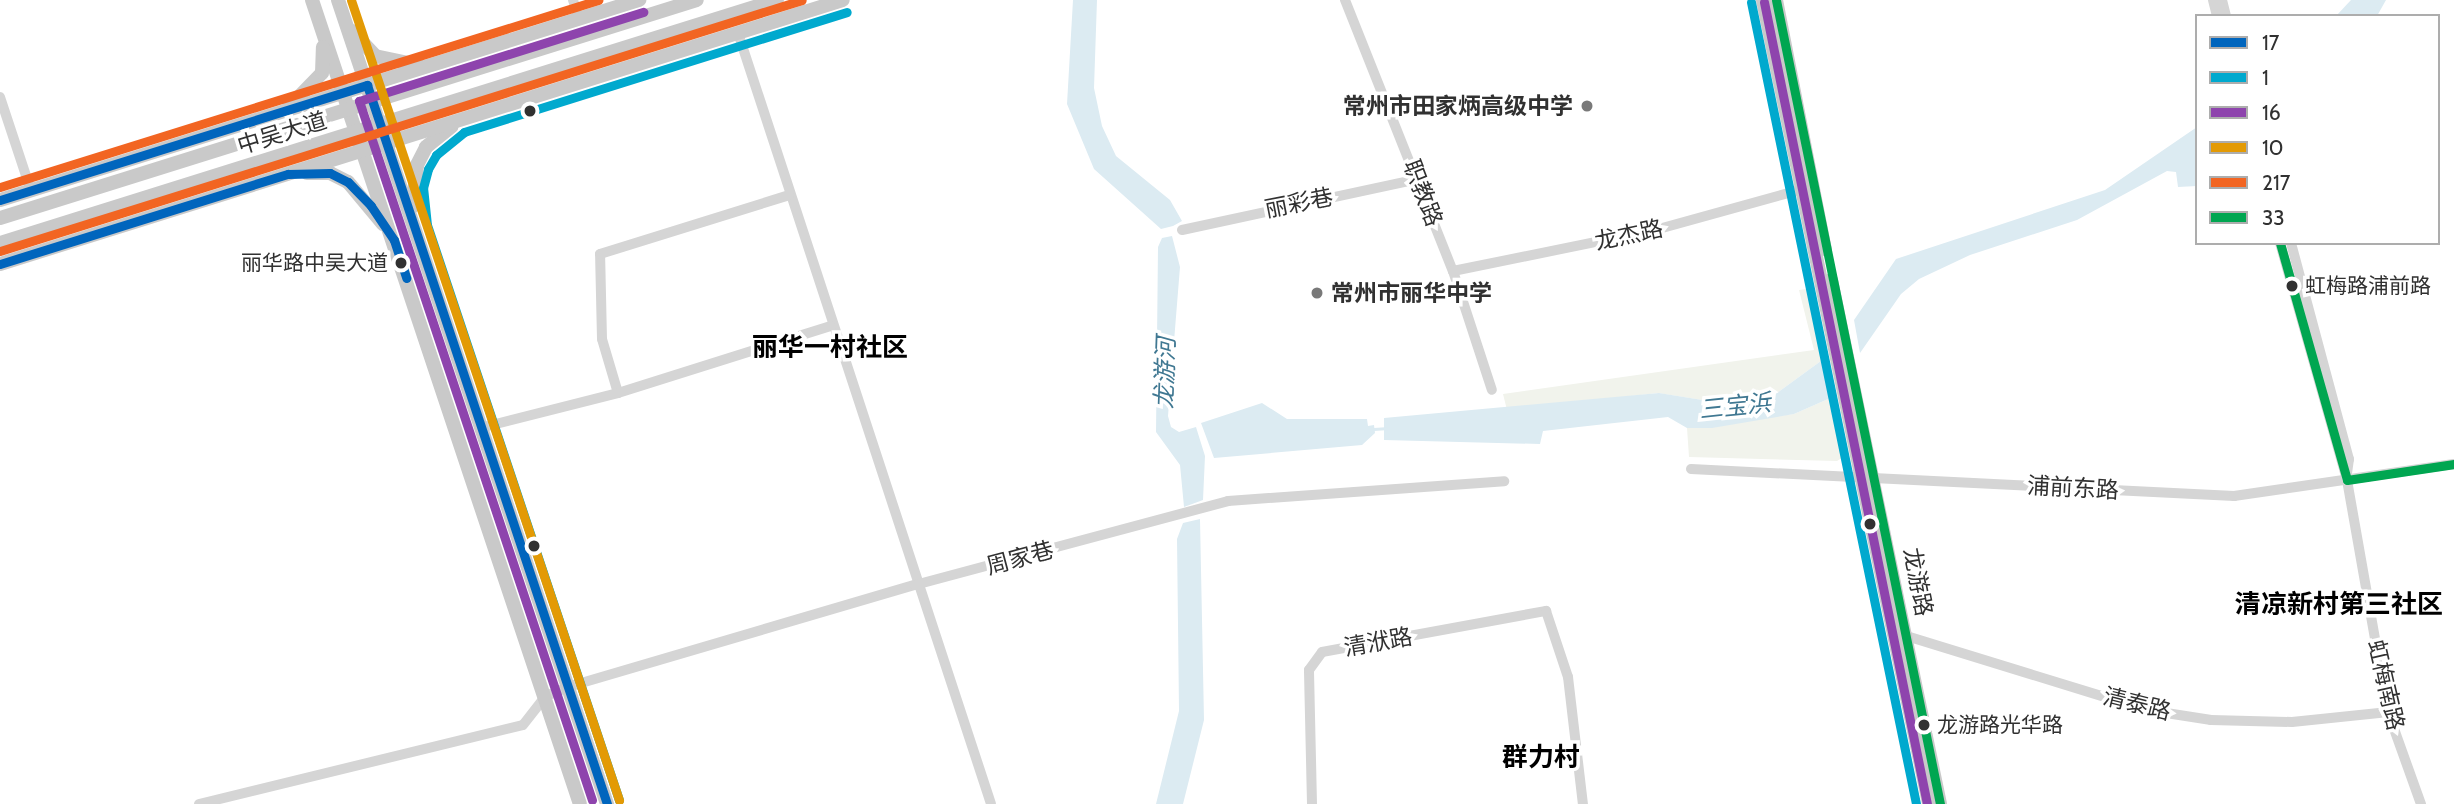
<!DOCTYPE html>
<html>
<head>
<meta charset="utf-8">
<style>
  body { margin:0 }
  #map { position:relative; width:2454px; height:804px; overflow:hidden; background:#fff; font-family:Cabin,"Noto Sans SC",sans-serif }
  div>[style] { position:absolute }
  .green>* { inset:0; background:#f1f3ec }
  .water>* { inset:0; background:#dcebf2 }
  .stream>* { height:2.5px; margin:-1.25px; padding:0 1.25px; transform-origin:1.25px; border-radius:1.25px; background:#dcebf2 }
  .minor>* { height:10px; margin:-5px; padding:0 5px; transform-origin:5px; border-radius:5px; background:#d5d5d5 }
  .major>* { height:14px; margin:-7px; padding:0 7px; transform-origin:7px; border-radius:7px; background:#c9c9c9 }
  .bus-1>* { height:9px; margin:-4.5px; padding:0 4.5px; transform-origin:4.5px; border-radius:4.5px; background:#0065bd }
  .bus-2>* { height:9px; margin:-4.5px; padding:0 4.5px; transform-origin:4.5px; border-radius:4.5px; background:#00a9ce }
  .bus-3>* { height:9px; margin:-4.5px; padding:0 4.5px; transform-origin:4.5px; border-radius:4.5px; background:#8e44ad }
  .bus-4>* { height:9px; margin:-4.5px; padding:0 4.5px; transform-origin:4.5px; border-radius:4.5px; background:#e39a05 }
  .bus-5>* { height:9px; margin:-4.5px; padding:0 4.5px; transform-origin:4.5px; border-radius:4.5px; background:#f26522 }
  .bus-6>* { height:9px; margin:-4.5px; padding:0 4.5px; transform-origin:4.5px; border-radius:4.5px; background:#00a651 }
  .dots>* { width:19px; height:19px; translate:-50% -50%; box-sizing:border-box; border:4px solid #fff; border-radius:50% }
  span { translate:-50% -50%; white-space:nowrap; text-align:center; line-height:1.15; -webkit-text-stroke:7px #fff; paint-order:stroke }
  .bus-label { font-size:21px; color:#313131 }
  .right { translate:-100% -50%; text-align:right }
  .left { translate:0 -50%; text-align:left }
  .poi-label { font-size:23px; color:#313131; font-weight:700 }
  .street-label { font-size:23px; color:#313131 }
  .water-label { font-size:24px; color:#407892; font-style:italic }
  .quarter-label { font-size:26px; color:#000; font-weight:700 }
  .legend { position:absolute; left:2195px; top:14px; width:245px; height:231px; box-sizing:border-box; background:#fff; border:2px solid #adadad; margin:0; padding:9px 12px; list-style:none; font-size:21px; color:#313131 }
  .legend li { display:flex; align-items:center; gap:14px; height:35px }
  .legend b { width:35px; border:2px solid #adadad }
</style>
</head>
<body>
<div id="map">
  <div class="green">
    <i style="clip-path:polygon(1813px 288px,1825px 358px,1777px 393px,1715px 402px,1658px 393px,1507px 410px,1503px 394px,1814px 350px,1799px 290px)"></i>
    <i style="clip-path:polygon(1835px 396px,1846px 446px,1845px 456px,1837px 461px,1689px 457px,1687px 428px,1794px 414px)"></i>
  </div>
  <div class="water">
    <i style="clip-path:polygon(1073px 0,1097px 0,1094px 88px,1102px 126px,1116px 156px,1170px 200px,1182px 221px,1173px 226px,1161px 229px,1094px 169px,1067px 104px)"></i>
    <i style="clip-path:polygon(2351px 0,2386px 0,2377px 16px,2336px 16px)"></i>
    <i style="clip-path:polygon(2197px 127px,2197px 186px,2178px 187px,2176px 172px,2167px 171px,2077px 220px,1970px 255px,1919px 279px,1901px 294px,1860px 353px,1854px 320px,1896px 259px,2105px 190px)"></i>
    <i style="clip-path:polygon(1172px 236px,1180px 267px,1168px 416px,1171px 427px,1179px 432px,1196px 427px,1205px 456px,1203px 500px,1184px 507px,1180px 465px,1156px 432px,1158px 247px,1162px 238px)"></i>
    <i style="clip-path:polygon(1825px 358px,1835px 396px,1794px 414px,1712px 428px,1687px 428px,1668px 417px,1543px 431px,1540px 444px,1384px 440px,1384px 418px,1659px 393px,1715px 402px,1777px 393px)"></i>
    <i style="clip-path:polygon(1262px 403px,1287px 419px,1367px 419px,1368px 426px,1374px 425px,1375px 433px,1362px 445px,1214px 458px,1201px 423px)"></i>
    <i style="clip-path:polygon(1200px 519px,1204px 720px,1183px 804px,1156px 804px,1179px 711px,1177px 539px,1183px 523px)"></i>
  </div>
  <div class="stream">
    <i style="left:1374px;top:429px;width:14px;rotate:-4deg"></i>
  </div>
  <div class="minor">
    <i style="left:573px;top:0;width:20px;rotate:72deg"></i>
    <i style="left:1345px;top:0;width:292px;rotate:68.3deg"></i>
    <i style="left:1453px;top:271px;width:125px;rotate:71.9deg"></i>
    <i style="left:2213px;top:0;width:16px;rotate:76deg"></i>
    <i style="left:2222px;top:0;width:16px;rotate:76deg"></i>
    <i style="left:738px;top:33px;width:811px;rotate:71.83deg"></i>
    <i style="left:0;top:97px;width:99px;rotate:71.7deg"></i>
    <i style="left:1182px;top:230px;width:240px;rotate:-12.2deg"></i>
    <i style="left:2280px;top:243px;width:246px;rotate:74.2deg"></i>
    <i style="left:2347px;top:480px;width:236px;rotate:80deg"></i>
    <i style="left:2388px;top:712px;width:98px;rotate:70.3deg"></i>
    <i style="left:2291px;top:243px;width:224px;rotate:75deg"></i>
    <i style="left:2349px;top:459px;width:14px;rotate:98deg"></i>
    <i style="left:1453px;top:271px;width:206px;rotate:-11.5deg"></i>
    <i style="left:1655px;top:230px;width:154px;rotate:-15.5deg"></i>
    <i style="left:618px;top:393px;width:56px;rotate:-106.5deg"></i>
    <i style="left:602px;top:339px;width:85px;rotate:-91.3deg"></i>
    <i style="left:600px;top:254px;width:198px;rotate:-17.3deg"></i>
    <i style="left:480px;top:428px;width:142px;rotate:-14.2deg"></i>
    <i style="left:618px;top:393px;width:223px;rotate:-17.5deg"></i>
    <i style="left:1691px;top:469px;width:544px;rotate:2.85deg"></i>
    <i style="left:2234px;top:496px;width:222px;rotate:-8.3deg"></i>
    <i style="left:1900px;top:634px;width:258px;rotate:17.1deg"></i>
    <i style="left:2147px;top:710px;width:65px;rotate:8.9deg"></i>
    <i style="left:2211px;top:720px;width:81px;rotate:1.4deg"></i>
    <i style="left:2292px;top:722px;width:97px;rotate:-5.9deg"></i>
    <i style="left:199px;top:804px;width:333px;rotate:-13.7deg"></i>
    <i style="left:523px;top:725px;width:37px;rotate:-52deg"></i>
    <i style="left:546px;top:696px;width:27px;rotate:-22deg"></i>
    <i style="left:571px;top:686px;width:359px;rotate:-16.4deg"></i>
    <i style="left:915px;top:585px;width:324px;rotate:-15deg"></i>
    <i style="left:1228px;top:501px;width:277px;rotate:-4.1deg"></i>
    <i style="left:1312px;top:804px;width:134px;rotate:-91.3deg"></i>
    <i style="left:1309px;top:670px;width:22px;rotate:-54deg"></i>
    <i style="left:1322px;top:652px;width:228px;rotate:-10.4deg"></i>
    <i style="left:1546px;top:611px;width:70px;rotate:71.6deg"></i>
    <i style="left:1568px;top:677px;width:128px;rotate:83.3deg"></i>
  </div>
  <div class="major">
    <i style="left:312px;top:0;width:847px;rotate:71.57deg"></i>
    <i style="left:338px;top:0;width:848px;rotate:71.5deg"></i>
    <i style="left:1763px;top:0;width:821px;rotate:78.33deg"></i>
    <i style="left:1776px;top:0;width:254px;rotate:78.9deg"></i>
    <i style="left:352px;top:31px;width:34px;rotate:47deg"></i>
    <i style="left:375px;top:56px;width:44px;rotate:11.8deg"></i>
    <i style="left:289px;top:107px;width:47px;rotate:-45.9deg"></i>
    <i style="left:322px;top:73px;width:26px;rotate:-88deg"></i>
    <i style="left:307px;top:173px;width:23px"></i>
    <i style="left:330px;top:173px;width:20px;rotate:27deg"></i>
    <i style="left:348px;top:182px;width:55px;rotate:50.2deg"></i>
    <i style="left:0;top:200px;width:670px;rotate:-17.38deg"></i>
    <i style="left:413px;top:206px;width:41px;rotate:-84.4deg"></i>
    <i style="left:417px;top:165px;width:20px;rotate:-63deg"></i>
    <i style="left:426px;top:147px;width:33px;rotate:-39deg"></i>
    <i style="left:0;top:218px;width:730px;rotate:-17.37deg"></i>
    <i style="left:0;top:243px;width:814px;rotate:-17.37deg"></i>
    <i style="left:0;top:264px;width:883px;rotate:-17.39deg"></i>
    <i style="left:1831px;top:280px;width:535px;rotate:78.25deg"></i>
  </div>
  <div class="bus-1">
    <i style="left:0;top:200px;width:385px;rotate:-17.4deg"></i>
    <i style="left:367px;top:85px;width:758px;rotate:71.54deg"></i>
    <i style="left:0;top:264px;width:302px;rotate:-17.4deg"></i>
    <i style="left:288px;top:174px;width:42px;rotate:-1.4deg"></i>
    <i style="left:330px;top:173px;width:20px;rotate:27deg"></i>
    <i style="left:348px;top:182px;width:33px;rotate:46deg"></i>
    <i style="left:371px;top:206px;width:41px;rotate:55.9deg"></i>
    <i style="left:394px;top:240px;width:40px;rotate:72deg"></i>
  </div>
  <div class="bus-2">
    <i style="left:1751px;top:2px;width:819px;rotate:78.37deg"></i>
    <i style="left:619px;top:800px;width:606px;rotate:-108.46deg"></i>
    <i style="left:427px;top:225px;width:37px;rotate:-96deg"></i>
    <i style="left:423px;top:188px;width:20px;rotate:-75deg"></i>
    <i style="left:428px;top:169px;width:16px;rotate:-60deg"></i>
    <i style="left:436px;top:155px;width:36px;rotate:-39deg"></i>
    <i style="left:464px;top:132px;width:401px;rotate:-17.4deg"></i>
  </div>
  <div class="bus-3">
    <i style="left:1764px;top:2px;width:818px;rotate:78.51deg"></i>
    <i style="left:592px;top:800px;width:737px;rotate:-108.43deg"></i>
    <i style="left:359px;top:101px;width:298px;rotate:-17.4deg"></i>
  </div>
  <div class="bus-4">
    <i style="left:351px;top:0;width:844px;rotate:71.48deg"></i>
  </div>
  <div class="bus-5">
    <i style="left:0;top:187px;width:627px;rotate:-17.36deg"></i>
    <i style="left:0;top:251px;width:840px;rotate:-17.38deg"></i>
  </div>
  <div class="bus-6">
    <i style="left:1776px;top:0;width:821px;rotate:78.47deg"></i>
    <i style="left:2280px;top:243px;width:246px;rotate:74.2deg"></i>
    <i style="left:2347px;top:480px;width:108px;rotate:-8.5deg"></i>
  </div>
  <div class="dots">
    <i style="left:1587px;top:106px;background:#797979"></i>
    <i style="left:530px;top:111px;background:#313131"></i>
    <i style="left:401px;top:263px;background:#313131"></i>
    <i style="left:2292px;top:286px;background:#313131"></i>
    <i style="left:1317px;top:293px;background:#797979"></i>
    <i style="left:1870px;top:524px;background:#313131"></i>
    <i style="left:534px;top:546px;background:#313131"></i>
    <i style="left:1924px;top:725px;background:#313131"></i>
  </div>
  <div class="bus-label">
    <span class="right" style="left:388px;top:263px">丽华路中吴大道</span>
    <span class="left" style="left:2305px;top:286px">虹梅路浦前路</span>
    <span class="left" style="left:1937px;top:725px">龙游路光华路</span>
  </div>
  <div class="poi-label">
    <span class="right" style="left:1573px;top:106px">常州市田家炳高级中学</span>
    <span class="left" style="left:1331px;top:293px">常州市丽华中学</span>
  </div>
  <div class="street-label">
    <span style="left:282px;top:133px;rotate:-17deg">中吴大道</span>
    <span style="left:1423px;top:193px;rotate:69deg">职教路</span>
    <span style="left:1299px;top:203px;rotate:-11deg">丽彩巷</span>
    <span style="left:1629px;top:235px;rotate:-12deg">龙杰路</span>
    <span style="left:2073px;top:488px;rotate:3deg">浦前东路</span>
    <span style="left:1020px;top:558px;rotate:-15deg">周家巷</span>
    <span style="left:1918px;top:582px;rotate:79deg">龙游路</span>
    <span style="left:1378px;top:642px;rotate:-10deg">清洑路</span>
    <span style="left:2386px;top:685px;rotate:77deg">虹梅南路</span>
    <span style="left:2137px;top:704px;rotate:14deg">清泰路</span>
  </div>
  <div class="water-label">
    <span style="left:1165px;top:373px;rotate:-88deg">龙游河</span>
    <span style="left:1735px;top:406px;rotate:-6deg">三宝浜</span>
  </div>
  <div class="quarter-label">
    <span style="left:830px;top:348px">丽华一村社区</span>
    <span style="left:2339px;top:605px">清凉新村第三社区</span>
    <span style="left:1541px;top:758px">群力村</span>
  </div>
  <ul class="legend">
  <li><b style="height:9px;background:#0065bd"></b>17</li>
  <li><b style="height:9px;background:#00a9ce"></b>1</li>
  <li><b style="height:9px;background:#8e44ad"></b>16</li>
  <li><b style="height:9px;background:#e39a05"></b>10</li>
  <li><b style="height:9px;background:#f26522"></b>217</li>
  <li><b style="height:9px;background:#00a651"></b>33</li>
  </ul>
</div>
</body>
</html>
